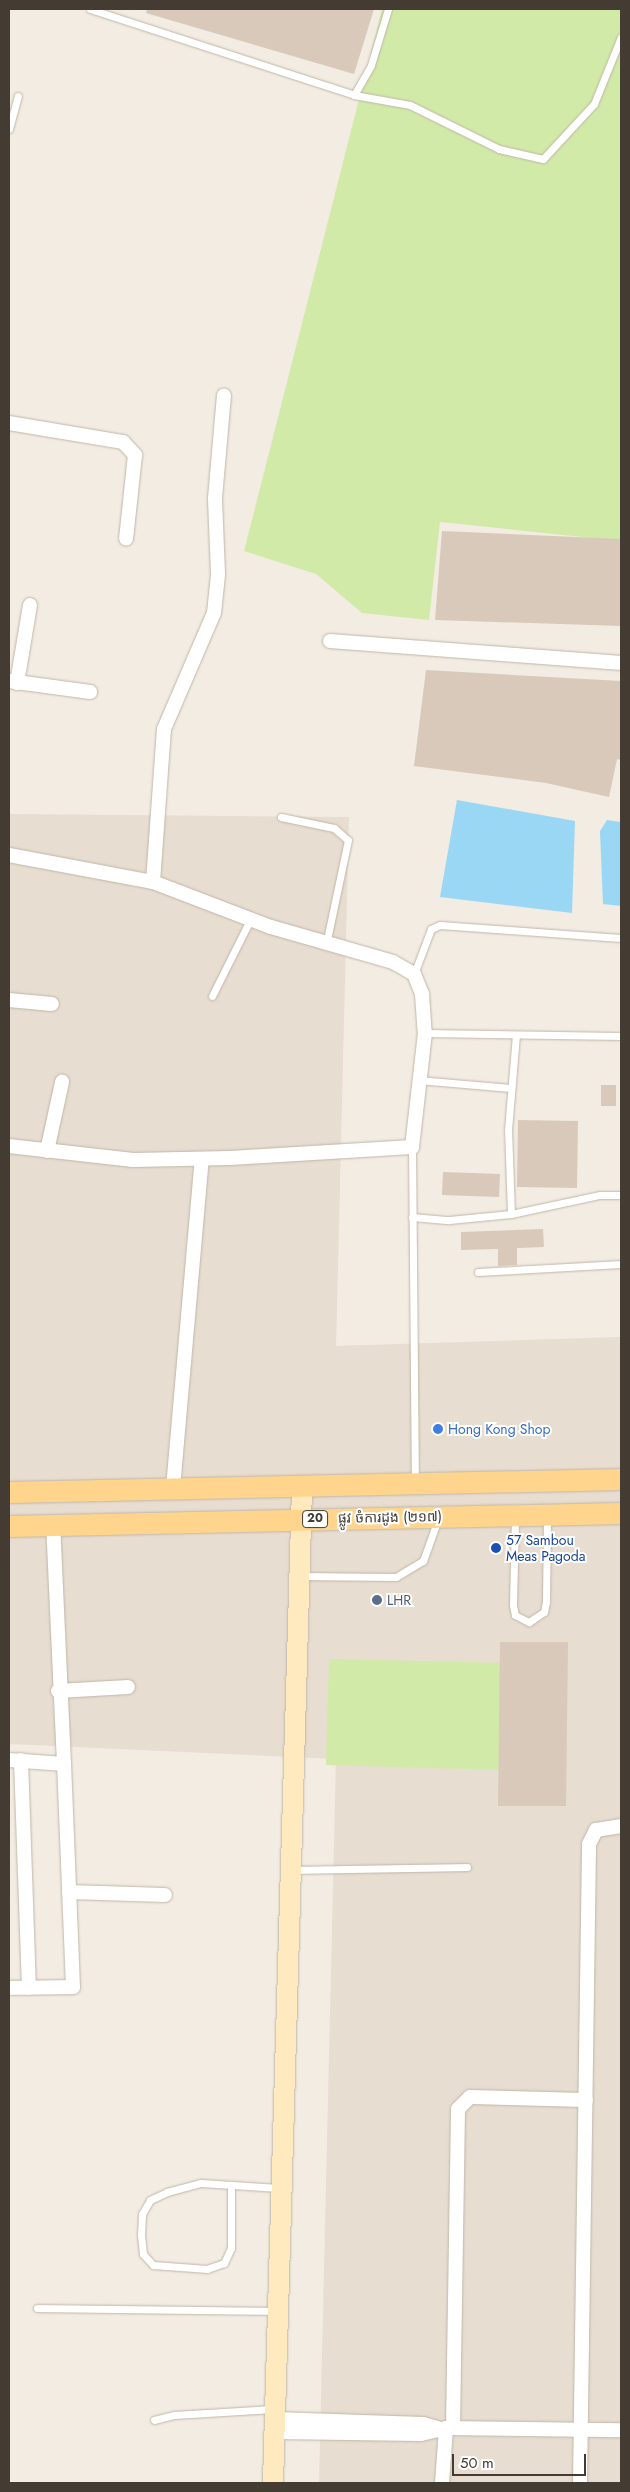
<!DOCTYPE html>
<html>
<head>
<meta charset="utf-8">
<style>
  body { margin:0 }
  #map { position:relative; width:630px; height:2492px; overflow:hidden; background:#f2ece2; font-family:Jost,"Noto Sans Khmer",sans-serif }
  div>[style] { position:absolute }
  .residential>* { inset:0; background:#e7ddd0 }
  .green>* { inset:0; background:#d2eaa7 }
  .water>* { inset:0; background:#99d7f4 }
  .building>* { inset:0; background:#d8c9ba }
  .roads { filter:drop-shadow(0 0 1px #c1b6a7) drop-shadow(0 0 1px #c1b6a7) }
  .lane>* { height:7px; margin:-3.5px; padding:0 3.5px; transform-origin:3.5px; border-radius:3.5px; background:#fff }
  .street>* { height:14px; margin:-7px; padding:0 7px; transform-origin:7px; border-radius:7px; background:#fff }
  .secondary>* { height:20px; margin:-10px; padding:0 10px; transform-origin:10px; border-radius:10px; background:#ffeabf }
  .primary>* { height:21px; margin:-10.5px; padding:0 10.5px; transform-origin:10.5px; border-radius:10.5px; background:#ffd58e }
  .dots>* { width:14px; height:14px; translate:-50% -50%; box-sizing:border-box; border:2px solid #fff; border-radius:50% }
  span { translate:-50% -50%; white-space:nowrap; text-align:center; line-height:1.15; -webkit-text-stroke:4px #fff; paint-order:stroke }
  .shield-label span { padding:1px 4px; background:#fff; border:1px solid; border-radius:4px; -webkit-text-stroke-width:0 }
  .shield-label { font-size:12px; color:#443c32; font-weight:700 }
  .shop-label { font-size:14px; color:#366cbe }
  .left { translate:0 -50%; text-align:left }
  .street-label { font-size:14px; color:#443c32 }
  .transit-label { font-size:14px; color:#164399 }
  .service-label { font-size:14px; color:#4e5e75 }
  .frame { position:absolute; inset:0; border:10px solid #443c32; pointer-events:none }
  .scale { position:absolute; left:452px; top:2454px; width:134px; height:22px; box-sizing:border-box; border:2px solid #443c32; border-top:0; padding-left:6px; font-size:15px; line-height:18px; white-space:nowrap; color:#443c32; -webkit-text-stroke:4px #fff; paint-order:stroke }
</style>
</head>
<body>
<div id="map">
  <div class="residential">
    <i style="clip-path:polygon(9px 814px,349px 817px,336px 1346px,621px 1337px,621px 2483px,319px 2483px,336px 1759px,9px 1744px)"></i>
  </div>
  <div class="green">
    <i style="clip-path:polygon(382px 9px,621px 9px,621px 541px,440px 522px,429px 620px,362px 613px,316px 574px,244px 551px)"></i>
    <i style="clip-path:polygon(329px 1659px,508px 1663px,505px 1770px,326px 1765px)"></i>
  </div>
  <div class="water">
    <i style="clip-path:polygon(457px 800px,575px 821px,572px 913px,440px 897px)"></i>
    <i style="clip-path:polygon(607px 820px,621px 822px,621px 906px,603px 904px,600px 831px)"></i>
  </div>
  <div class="building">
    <i style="clip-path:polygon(147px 9px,374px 9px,354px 74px,146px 13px)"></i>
    <i style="clip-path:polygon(442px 531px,621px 539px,621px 626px,435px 620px)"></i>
    <i style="clip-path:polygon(426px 670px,621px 681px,621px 760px,617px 759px,609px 797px,546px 783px,414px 766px)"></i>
    <i style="clip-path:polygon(601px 1085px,616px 1085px,616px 1106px,601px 1106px)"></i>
    <i style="clip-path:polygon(518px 1120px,578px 1121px,577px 1188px,517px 1187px)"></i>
    <i style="clip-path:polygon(443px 1172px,500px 1174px,499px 1197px,442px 1195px)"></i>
    <i style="clip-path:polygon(543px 1229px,544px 1247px,517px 1248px,517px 1265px,498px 1266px,498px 1249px,461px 1250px,461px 1232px)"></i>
    <i style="clip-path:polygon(500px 1642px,568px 1642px,566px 1806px,498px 1806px)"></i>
  </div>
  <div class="roads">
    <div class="lane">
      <i style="left:90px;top:9px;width:278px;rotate:18deg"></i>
      <i style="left:354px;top:95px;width:34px;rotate:-60deg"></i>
      <i style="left:371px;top:65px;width:59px;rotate:-73.1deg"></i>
      <i style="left:354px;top:95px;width:57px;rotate:10.1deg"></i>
      <i style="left:410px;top:105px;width:99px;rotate:26.3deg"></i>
      <i style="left:499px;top:149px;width:45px;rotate:12.8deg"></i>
      <i style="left:543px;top:159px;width:75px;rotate:-47.2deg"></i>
      <i style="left:594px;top:104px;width:72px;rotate:-68.1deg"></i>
      <i style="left:9px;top:129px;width:34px;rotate:-75deg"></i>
      <i style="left:281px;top:817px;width:54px;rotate:11.7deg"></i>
      <i style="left:334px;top:828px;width:18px;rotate:41deg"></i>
      <i style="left:348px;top:840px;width:106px;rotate:101.9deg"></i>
      <i style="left:414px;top:974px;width:48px;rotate:-69.3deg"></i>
      <i style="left:431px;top:929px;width:10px;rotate:-24deg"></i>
      <i style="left:440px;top:925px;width:181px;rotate:4.1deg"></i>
      <i style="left:212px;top:996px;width:85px;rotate:-63.4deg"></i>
      <i style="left:425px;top:1033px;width:196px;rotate:0.9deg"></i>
      <i style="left:418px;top:1080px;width:93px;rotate:4.9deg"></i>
      <i style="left:412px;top:1147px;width:333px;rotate:89.5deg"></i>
      <i style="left:511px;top:1214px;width:91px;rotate:-12.1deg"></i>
      <i style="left:600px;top:1195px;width:21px"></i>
      <i style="left:412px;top:1217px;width:37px;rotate:5deg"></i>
      <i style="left:449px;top:1220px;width:62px;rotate:-5.5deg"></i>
      <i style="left:511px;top:1214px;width:84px;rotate:-92deg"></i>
      <i style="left:508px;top:1130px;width:95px;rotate:-85.2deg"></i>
      <i style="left:478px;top:1272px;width:143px;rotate:-3.2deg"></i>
      <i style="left:515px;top:1517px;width:88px;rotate:91.3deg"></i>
      <i style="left:513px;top:1605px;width:10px;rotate:79deg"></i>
      <i style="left:515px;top:1615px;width:16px;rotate:27deg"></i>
      <i style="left:529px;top:1622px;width:18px;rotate:-34deg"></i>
      <i style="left:544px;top:1612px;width:10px;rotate:-79deg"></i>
      <i style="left:546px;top:1602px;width:86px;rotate:-89.3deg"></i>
      <i style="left:300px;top:1576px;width:96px;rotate:0.6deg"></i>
      <i style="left:396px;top:1577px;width:31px;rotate:-31deg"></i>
      <i style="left:423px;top:1561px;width:45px;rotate:-70.3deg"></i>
      <i style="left:292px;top:1870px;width:175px;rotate:-1deg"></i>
      <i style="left:231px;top:2186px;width:62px;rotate:90deg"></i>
      <i style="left:231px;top:2248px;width:17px;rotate:115deg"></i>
      <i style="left:224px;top:2263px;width:18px;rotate:161deg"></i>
      <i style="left:207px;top:2269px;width:54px;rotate:-175.8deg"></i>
      <i style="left:153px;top:2265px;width:15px;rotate:-132deg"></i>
      <i style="left:143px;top:2254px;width:19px;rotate:-96deg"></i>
      <i style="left:141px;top:2235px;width:21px;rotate:-87deg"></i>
      <i style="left:142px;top:2214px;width:16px;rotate:-60deg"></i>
      <i style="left:150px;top:2200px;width:19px;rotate:-25deg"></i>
      <i style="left:167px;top:2192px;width:35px;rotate:-15deg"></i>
      <i style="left:201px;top:2183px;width:78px;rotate:3.7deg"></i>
      <i style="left:37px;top:2308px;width:240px;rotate:0.7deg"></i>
      <i style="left:154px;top:2420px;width:21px;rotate:-14deg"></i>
      <i style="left:174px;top:2415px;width:99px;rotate:-3.5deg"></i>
    </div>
    <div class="street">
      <i style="left:9px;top:423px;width:116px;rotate:9.5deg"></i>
      <i style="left:123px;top:442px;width:18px;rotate:47deg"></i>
      <i style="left:135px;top:455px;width:84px;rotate:96.1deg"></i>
      <i style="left:330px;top:641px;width:292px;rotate:4.3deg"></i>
      <i style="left:9px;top:681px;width:82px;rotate:7.7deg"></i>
      <i style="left:17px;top:683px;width:79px;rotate:-80.5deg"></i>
      <i style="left:9px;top:855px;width:147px;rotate:10.6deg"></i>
      <i style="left:153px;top:882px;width:126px;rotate:20.9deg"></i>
      <i style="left:271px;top:927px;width:127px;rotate:16deg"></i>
      <i style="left:393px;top:962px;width:24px;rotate:30deg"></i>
      <i style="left:414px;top:974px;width:22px;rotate:68deg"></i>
      <i style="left:422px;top:994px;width:39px;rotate:86deg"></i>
      <i style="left:425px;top:1033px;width:115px;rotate:96.5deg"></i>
      <i style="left:412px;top:1147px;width:182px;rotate:176.5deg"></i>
      <i style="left:230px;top:1158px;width:97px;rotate:178.8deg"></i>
      <i style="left:133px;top:1160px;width:125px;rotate:-173.6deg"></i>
      <i style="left:153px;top:882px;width:153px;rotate:-85.9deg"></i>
      <i style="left:164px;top:729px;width:126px;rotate:-66.7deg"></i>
      <i style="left:214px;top:613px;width:39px;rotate:-84deg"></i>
      <i style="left:218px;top:574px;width:76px;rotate:-92.3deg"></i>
      <i style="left:215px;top:498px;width:103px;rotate:-85deg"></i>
      <i style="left:9px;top:1000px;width:43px;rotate:5.3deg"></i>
      <i style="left:47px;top:1151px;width:71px;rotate:-77.7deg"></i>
      <i style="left:173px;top:1488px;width:330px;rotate:-85deg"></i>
      <i style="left:58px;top:1691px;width:70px;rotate:-3.3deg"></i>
      <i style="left:9px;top:1760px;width:55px;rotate:4.2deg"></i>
      <i style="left:64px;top:1764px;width:239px;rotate:-92.6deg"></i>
      <i style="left:21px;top:1760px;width:228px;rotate:88deg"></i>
      <i style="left:69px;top:1892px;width:96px;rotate:1.8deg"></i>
      <i style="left:9px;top:1988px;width:64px;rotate:-0.9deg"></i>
      <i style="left:73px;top:1987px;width:223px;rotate:-92.3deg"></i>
      <i style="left:275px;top:2419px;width:148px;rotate:1.9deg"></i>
      <i style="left:423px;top:2424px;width:16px;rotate:15deg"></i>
      <i style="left:453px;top:2428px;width:319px;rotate:-89.1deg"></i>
      <i style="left:458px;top:2109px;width:17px;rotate:-45deg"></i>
      <i style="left:470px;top:2097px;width:116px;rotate:1.5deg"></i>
      <i style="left:275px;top:2432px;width:146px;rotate:0.8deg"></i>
      <i style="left:421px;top:2434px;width:26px;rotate:-13deg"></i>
      <i style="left:446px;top:2428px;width:175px;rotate:0.7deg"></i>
      <i style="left:442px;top:2483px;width:55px;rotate:-85.8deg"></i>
      <i style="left:580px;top:2483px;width:639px;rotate:-89.19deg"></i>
      <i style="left:589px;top:1844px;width:16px;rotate:-63deg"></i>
      <i style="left:596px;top:1830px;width:25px;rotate:-9deg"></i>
    </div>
    <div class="secondary">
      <i style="left:273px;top:2483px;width:997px;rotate:-88.33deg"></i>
    </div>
    <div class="primary">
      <i style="left:9px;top:1492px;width:612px;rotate:-1.22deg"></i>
      <i style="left:9px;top:1526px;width:612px;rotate:-1.22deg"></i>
    </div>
  </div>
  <div class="dots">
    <i style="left:438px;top:1429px;background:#3f7fe0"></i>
    <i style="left:496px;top:1548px;background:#1a4fb4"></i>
    <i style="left:377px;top:1600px;background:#5c6f8a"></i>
  </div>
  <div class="shield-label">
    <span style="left:315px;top:1519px">20</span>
  </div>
  <div class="shop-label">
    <span class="left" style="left:448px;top:1429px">Hong Kong Shop</span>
  </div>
  <div class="street-label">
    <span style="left:390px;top:1517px;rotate:-1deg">ផ្លូវ ចំការដូង (២១៧)</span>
  </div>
  <div class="transit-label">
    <span class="left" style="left:506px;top:1548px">57 Sambou<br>Meas Pagoda</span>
  </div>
  <div class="service-label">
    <span class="left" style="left:387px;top:1600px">LHR</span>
  </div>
  <div class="frame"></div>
  <div class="scale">50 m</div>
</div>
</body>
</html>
